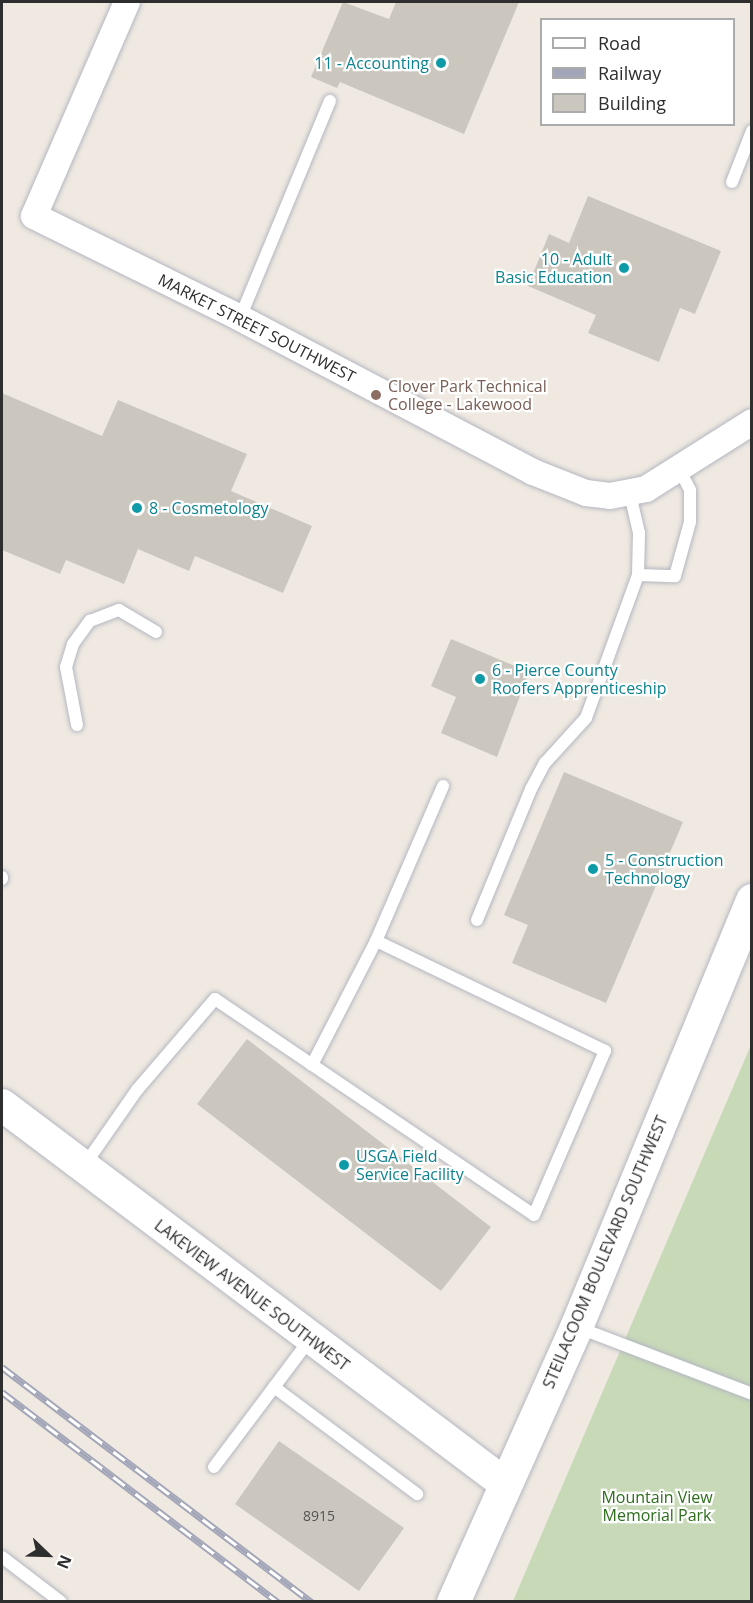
<!DOCTYPE html>
<html>
<head>
<meta charset="utf-8">
<style>
  body { margin:0 }
  #map { position:relative; width:753px; height:1603px; overflow:hidden; background:#efe9e1; font-family:"Open Sans",sans-serif }
  div>[style] { position:absolute }
  .cemetery>* { inset:0; background:#c8d9b8 }
  .building>* { inset:0; background:#cbc7bf }
  .roads { filter:drop-shadow(0 0 2px #b4b7c1) drop-shadow(0 0 2px #b4b7c1) }
  .service>* { height:12px; margin:-6px; padding:0 6px; transform-origin:6px; border-radius:6px; background:#fff }
  .minor>* { height:26px; margin:-13px; padding:0 13px; transform-origin:13px; border-radius:13px; background:#fff }
  .tertiary>* { height:32px; margin:-16px; padding:0 16px; transform-origin:16px; border-radius:16px; background:#fff }
  .secondary>* { height:33px; margin:-16.5px; padding:0 16.5px; transform-origin:16.5px; border-radius:16.5px; background:#fff }
  .rail>* { height:7px; margin-top:-3.5px; transform-origin:0; background:repeating-linear-gradient(90deg,#fff 0 14px,#a3a6b8 0 28px); box-sizing:border-box; border-block:2px solid #a3a6b8 }
  .dots>* { width:16px; height:16px; translate:-50% -50%; box-sizing:border-box; border:3px solid #fff; border-radius:50% }
  span { translate:-50% -50%; white-space:nowrap; text-align:center; line-height:1.15; -webkit-text-stroke:4.5px #fff; paint-order:stroke }
  .number-label { font-size:14px; color:#555452 }
  .number-label span { -webkit-text-stroke-width:0 }
  .culture-label { font-size:16px; color:#0d838f }
  .right { translate:-100% -50%; text-align:right }
  .left { translate:0 -50%; text-align:left }
  .street-label { font-size:16px; color:#2e2e2e }
  .education-label { font-size:16px; color:#785e54 }
  .park-label { font-size:16px; color:#2c6e1b }
  .frame { position:absolute; inset:0; border:3px solid #2e2e2e; pointer-events:none }
  .legend { position:absolute; left:540px; top:18px; width:195px; height:108px; box-sizing:border-box; background:#fff; border:2px solid #ababab; margin:0; padding:8px 10px; list-style:none; font-size:18px; color:#2e2e2e }
  .legend li { display:flex; align-items:center; gap:12px; height:30px }
  .legend b { width:30px; border:2px solid #ababab }
  .north { position:absolute; left:18px; top:1525px; width:60px; height:60px; -webkit-text-stroke:4px #fff; paint-order:stroke; rotate:113deg; font-size:16px; font-weight:700; line-height:24px; text-align:center; color:#2e2e2e }
  .north::after { content:''; display:block; margin:auto; width:21px; height:27px; background:#2e2e2e; clip-path:polygon(50% 0,100% 100%,50% 72%,0 100%) }
</style>
</head>
<body>
<div id="map">
  <div class="cemetery">
    <i style="clip-path:polygon(751px 1045px,751px 1601px,513px 1601px)"></i>
  </div>
  <div class="building">
    <i style="clip-path:polygon(343px 2px,389px 19px,396px 2px,519px 2px,464px 134px,340px 82px,337px 88px,311px 77px)"></i>
    <i style="clip-path:polygon(588px 196px,721px 251px,695px 314px,680px 308px,659px 362px,588px 333px,596px 315px,528px 286px,549px 234px,569px 243px)"></i>
    <i style="clip-path:polygon(2px 393px,102px 436px,118px 400px,247px 454px,231px 491px,312px 526px,283px 593px,195px 556px,189px 571px,138px 549px,124px 584px,66px 560px,60px 574px,2px 550px)"></i>
    <i style="clip-path:polygon(451px 639px,529px 672px,497px 757px,441px 733px,456px 697px,431px 686px)"></i>
    <i style="clip-path:polygon(564px 772px,683px 822px,606px 1003px,512px 963px,528px 925px,504px 915px)"></i>
    <i style="clip-path:polygon(247px 1039px,491px 1227px,441px 1291px,197px 1104px)"></i>
    <i style="clip-path:polygon(279px 1441px,404px 1528px,359px 1591px,235px 1504px)"></i>
  </div>
  <div class="roads">
    <div class="service">
      <i style="left:732px;top:182px;width:55px;rotate:-68.6deg"></i>
      <i style="left:240px;top:318px;width:235px;rotate:-67.5deg"></i>
      <i style="left:638px;top:575px;width:37px;rotate:2deg"></i>
      <i style="left:675px;top:576px;width:56px;rotate:-74.5deg"></i>
      <i style="left:690px;top:522px;width:32px;rotate:-90deg"></i>
      <i style="left:690px;top:490px;width:22px;rotate:-117deg"></i>
      <i style="left:77px;top:725px;width:59px;rotate:-100.7deg"></i>
      <i style="left:66px;top:667px;width:24px;rotate:-73deg"></i>
      <i style="left:73px;top:644px;width:29px;rotate:-54deg"></i>
      <i style="left:90px;top:621px;width:31px;rotate:-21deg"></i>
      <i style="left:119px;top:610px;width:43px;rotate:30.7deg"></i>
      <i style="left:2px;top:877px;width:2px;rotate:90deg"></i>
      <i style="left:477px;top:920px;width:142px;rotate:-67.6deg"></i>
      <i style="left:531px;top:789px;width:30px;rotate:-62deg"></i>
      <i style="left:545px;top:763px;width:61px;rotate:-47.7deg"></i>
      <i style="left:586px;top:718px;width:152px;rotate:-70deg"></i>
      <i style="left:638px;top:575px;width:42px;rotate:-88.6deg"></i>
      <i style="left:639px;top:533px;width:39px;rotate:-103deg"></i>
      <i style="left:312px;top:1065px;width:140px;rotate:-62.7deg"></i>
      <i style="left:84px;top:1166px;width:93px;rotate:-55.1deg"></i>
      <i style="left:137px;top:1090px;width:120px;rotate:-49.4deg"></i>
      <i style="left:215px;top:999px;width:385px;rotate:34.1deg"></i>
      <i style="left:534px;top:1215px;width:179px;rotate:-66.6deg"></i>
      <i style="left:605px;top:1051px;width:254px;rotate:-154.3deg"></i>
      <i style="left:376px;top:941px;width:169px;rotate:-66.6deg"></i>
      <i style="left:577px;top:1327px;width:187px;rotate:20.9deg"></i>
      <i style="left:274px;top:1387px;width:179px;rotate:36.8deg"></i>
      <i style="left:214px;top:1467px;width:160px;rotate:-53.1deg"></i>
      <i style="left:2px;top:1557px;width:74px;rotate:37.3deg"></i>
    </div>
    <div class="minor">
      <i style="left:127px;top:2px;width:233px;rotate:113.5deg"></i>
      <i style="left:34px;top:216px;width:230px;rotate:26.3deg"></i>
      <i style="left:240px;top:318px;width:331px;rotate:27.7deg"></i>
      <i style="left:533px;top:472px;width:57px;rotate:21.6deg"></i>
      <i style="left:586px;top:493px;width:24px;rotate:7deg"></i>
      <i style="left:610px;top:496px;width:37px;rotate:-11deg"></i>
      <i style="left:646px;top:489px;width:125px;rotate:-32.3deg"></i>
    </div>
    <div class="tertiary">
      <i style="left:2px;top:1105px;width:628px;rotate:36.98deg"></i>
    </div>
    <div class="secondary">
      <i style="left:453px;top:1602px;width:301px;rotate:-65.9deg"></i>
      <i style="left:576px;top:1327px;width:462px;rotate:-67.6deg"></i>
    </div>
  </div>
  <div class="rail">
    <i style="left:2px;top:1367px;width:389px;rotate:37.2deg"></i>
    <i style="left:2px;top:1392px;width:347px;rotate:37.3deg"></i>
  </div>
  <div class="dots">
    <i style="left:441px;top:63px;background:#0f9aa8"></i>
    <i style="left:624px;top:268px;background:#0f9aa8"></i>
    <i style="left:376px;top:395px;background:#8d6e63"></i>
    <i style="left:137px;top:508px;background:#0f9aa8"></i>
    <i style="left:480px;top:679px;background:#0f9aa8"></i>
    <i style="left:593px;top:869px;background:#0f9aa8"></i>
    <i style="left:344px;top:1165px;background:#0f9aa8"></i>
  </div>
  <div class="number-label">
    <span style="left:319px;top:1516px">8915</span>
  </div>
  <div class="culture-label">
    <span class="right" style="left:429px;top:63px">11 - Accounting</span>
    <span class="right" style="left:612px;top:268px">10 - Adult<br>Basic Education</span>
    <span class="left" style="left:149px;top:508px">8 - Cosmetology</span>
    <span class="left" style="left:492px;top:679px">6 - Pierce County<br>Roofers Apprenticeship</span>
    <span class="left" style="left:605px;top:869px">5 - Construction<br>Technology</span>
    <span class="left" style="left:356px;top:1165px">USGA Field<br>Service Facility</span>
  </div>
  <div class="street-label">
    <span style="left:257px;top:328px;rotate:27deg">MARKET STREET SOUTHWEST</span>
    <span style="left:605px;top:1252px;rotate:-67deg">STEILACOOM BOULEVARD SOUTHWEST</span>
    <span style="left:252px;top:1295px;rotate:37deg">LAKEVIEW AVENUE SOUTHWEST</span>
  </div>
  <div class="education-label">
    <span class="left" style="left:388px;top:395px">Clover Park Technical<br>College - Lakewood</span>
  </div>
  <div class="park-label">
    <span style="left:657px;top:1506px">Mountain View<br>Memorial Park</span>
  </div>
  <div class="frame"></div>
  <ul class="legend">
  <li><b style="height:8px;background:#fff"></b>Road</li>
  <li><b style="height:8px;background:#a3a6b8"></b>Railway</li>
  <li><b style="height:16px;background:#cbc7bf"></b>Building</li>
  </ul>
  <div class="north">N</div>
</div>
</body>
</html>
